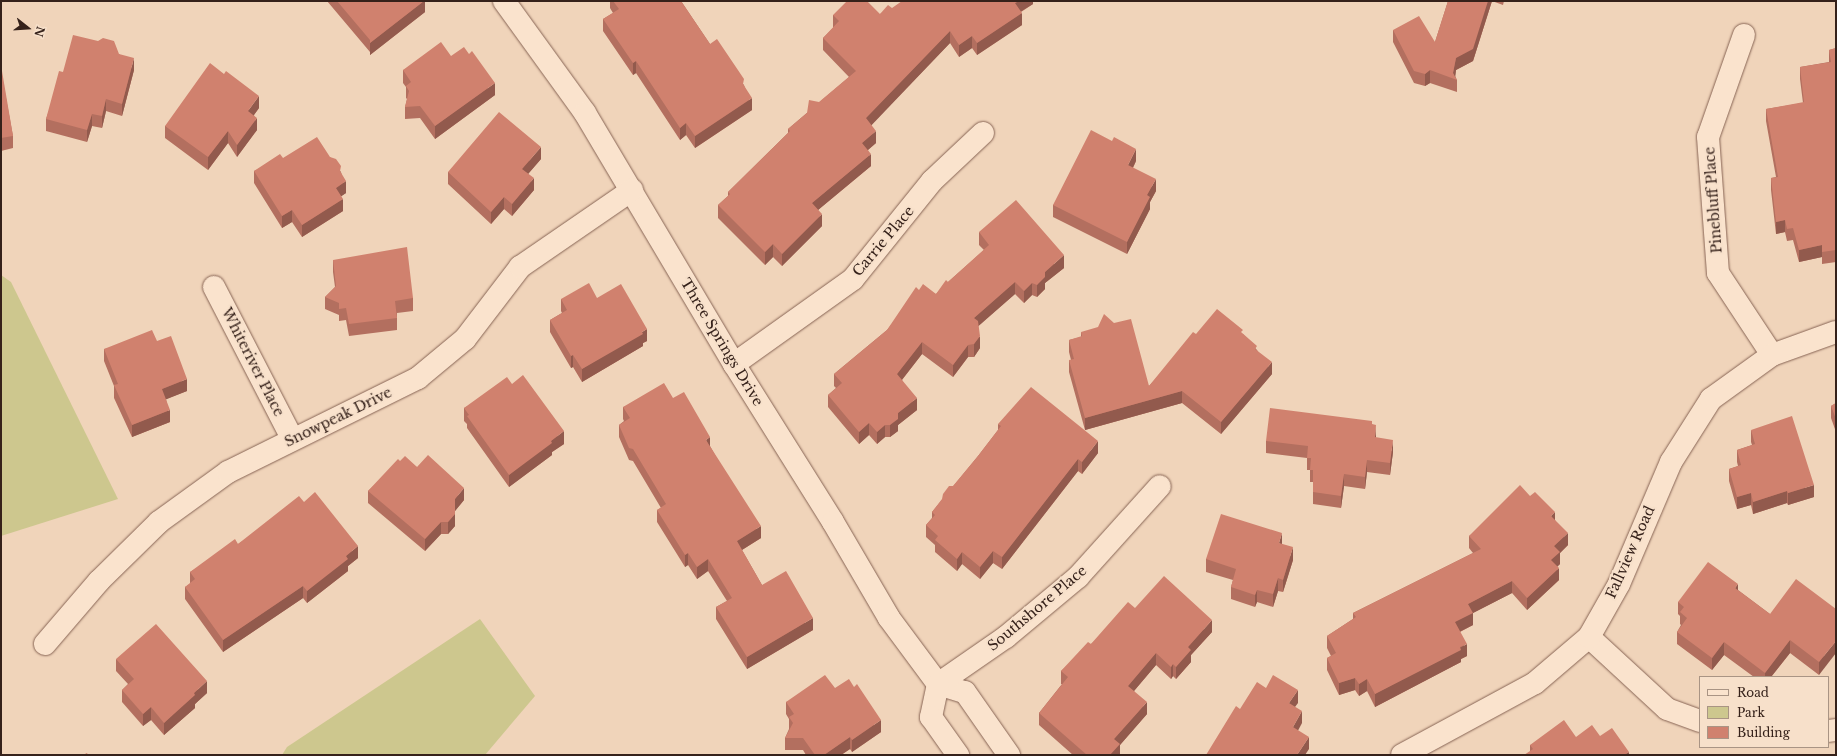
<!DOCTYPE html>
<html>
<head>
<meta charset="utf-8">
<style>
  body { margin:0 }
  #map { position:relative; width:1837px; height:756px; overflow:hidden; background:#f0d4ba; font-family:"Libre Baskerville",serif }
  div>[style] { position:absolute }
  .green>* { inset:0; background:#cdc78e }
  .roads { filter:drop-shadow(0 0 1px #876454) drop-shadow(0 0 1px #876454) }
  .street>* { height:22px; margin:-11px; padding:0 11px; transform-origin:11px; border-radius:11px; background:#fae3cd }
  .wall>* { inset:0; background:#b36f5f }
  .shaded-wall>* { inset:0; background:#925a4d }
  .building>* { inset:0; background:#d0816e }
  span { translate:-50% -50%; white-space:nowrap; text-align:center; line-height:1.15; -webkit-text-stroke:4px #f7e0ca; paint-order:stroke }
  .street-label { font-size:14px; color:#35211a }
  .frame { position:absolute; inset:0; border:2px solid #35211a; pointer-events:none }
  .legend { position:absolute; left:1699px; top:676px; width:130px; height:72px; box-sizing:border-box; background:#f7e0ca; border:1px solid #a99484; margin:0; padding:5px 7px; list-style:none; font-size:12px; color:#35211a }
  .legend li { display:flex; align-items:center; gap:8px; height:20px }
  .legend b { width:20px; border:1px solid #a99484 }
  .north { position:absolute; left:8px; top:8px; width:40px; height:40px; -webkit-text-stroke:3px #f7e0ca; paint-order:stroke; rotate:107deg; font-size:11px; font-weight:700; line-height:16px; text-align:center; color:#35211a }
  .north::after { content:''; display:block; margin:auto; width:14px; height:18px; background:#35211a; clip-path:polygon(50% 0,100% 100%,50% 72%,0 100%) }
</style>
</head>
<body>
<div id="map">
  <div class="green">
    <i style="clip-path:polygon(1px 275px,11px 282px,118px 499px,1px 536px)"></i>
    <i style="clip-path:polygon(480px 619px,535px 696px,485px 755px,282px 755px,287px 747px)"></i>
  </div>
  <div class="roads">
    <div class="street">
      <i style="left:504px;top:1px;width:138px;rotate:54.1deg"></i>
      <i style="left:585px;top:113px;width:292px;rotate:59.3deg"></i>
      <i style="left:734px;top:364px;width:186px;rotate:57.9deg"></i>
      <i style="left:833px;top:522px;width:111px;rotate:59.7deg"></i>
      <i style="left:889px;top:618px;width:82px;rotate:53.4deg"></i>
      <i style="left:938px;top:684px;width:28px;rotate:17deg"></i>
      <i style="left:965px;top:692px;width:77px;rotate:55.1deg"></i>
      <i style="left:1744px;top:35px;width:108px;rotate:109.4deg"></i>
      <i style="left:1708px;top:137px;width:136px;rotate:85.8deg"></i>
      <i style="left:1718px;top:273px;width:98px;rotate:56.6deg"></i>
      <i style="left:214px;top:287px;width:170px;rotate:62.7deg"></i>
      <i style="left:734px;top:364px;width:146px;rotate:-35.5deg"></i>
      <i style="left:853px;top:279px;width:126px;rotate:-51.1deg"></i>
      <i style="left:932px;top:181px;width:70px;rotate:-43.3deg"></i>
      <i style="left:1589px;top:637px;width:106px;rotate:42.7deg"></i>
      <i style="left:1667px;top:709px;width:35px;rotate:20deg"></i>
      <i style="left:45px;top:644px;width:83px;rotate:-49.4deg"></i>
      <i style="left:99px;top:581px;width:84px;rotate:-44.5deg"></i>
      <i style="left:159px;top:522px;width:85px;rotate:-35.9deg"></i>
      <i style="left:228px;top:472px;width:212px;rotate:-26.3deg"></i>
      <i style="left:418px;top:378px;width:61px;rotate:-39.7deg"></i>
      <i style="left:465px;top:339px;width:91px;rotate:-52.6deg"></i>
      <i style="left:520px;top:267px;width:136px;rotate:-34.5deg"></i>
      <i style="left:938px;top:684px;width:83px;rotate:-34.7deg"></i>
      <i style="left:1006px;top:637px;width:94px;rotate:-39.8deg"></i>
      <i style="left:1078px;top:577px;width:122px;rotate:-48deg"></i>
      <i style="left:938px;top:684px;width:34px;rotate:102deg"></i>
      <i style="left:931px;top:717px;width:47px;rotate:54.6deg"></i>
      <i style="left:1828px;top:731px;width:8px;rotate:-7deg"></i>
      <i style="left:1402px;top:755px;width:151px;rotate:-28.4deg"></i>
      <i style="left:1535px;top:683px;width:71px;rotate:-40.4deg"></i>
      <i style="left:1589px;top:637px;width:61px;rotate:-60.5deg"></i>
      <i style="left:1619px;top:584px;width:133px;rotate:-66.9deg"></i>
      <i style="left:1671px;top:462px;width:75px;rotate:-57.6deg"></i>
      <i style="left:1711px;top:399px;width:75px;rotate:-35.8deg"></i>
      <i style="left:1772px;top:355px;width:68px;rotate:-19.8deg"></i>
    </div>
  </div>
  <div class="wall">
    <i style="clip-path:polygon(327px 1px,425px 1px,425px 12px,370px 55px,370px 52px)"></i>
    <i style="clip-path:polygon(610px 1px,681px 1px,710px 44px,744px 85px,752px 110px,695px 148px,686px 135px,680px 140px,636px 73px,633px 75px,603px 31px,603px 19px,613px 13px,610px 8px)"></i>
    <i style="clip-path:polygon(1033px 1px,1033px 4px,1021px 12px,1022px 25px,977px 55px,972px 48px,959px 57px,950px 43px,871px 125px,876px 143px,868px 150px,871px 166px,818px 210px,822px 226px,782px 266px,773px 257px,765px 265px,718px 218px,718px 205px,728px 196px,728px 192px,788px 133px,788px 129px,849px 77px,823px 50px,823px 38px,833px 28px,833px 15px,880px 14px,892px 8px)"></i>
    <i style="clip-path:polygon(1448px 1px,1504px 1px,1503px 5px,1492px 1px,1473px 61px,1456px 70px,1455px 76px,1457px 80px,1457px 92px,1430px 83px,1425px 86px,1414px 83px,1393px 42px,1393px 30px,1435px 42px)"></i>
    <i style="clip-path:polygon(1836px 48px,1836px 262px,1822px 264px,1822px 257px,1799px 262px,1793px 240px,1787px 241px,1785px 232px,1776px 234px,1771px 190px,1771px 178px,1776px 177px,1766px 121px,1766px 109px,1803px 103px,1800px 79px,1800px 67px,1829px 62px,1829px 50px)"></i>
    <i style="clip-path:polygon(119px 54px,134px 70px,122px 116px,106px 111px,102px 128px,92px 126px,87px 142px,46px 131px,46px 119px,63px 72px)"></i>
    <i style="clip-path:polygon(451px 56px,495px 95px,435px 139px,420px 118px,405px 119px,405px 107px,407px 99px,406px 98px,406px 87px,403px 83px,403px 70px)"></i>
    <i style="clip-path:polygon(1px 71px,13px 136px,13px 148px,1px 151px)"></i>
    <i style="clip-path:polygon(259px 108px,254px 115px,257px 130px,237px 157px,228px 143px,208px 170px,165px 138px,165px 126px)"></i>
    <i style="clip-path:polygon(330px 157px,341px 172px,346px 193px,341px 196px,343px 211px,302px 237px,292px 222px,282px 228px,254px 183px,254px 171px,283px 158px)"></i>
    <i style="clip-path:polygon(541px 159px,528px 174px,534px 190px,512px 216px,504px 209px,491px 224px,448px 184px,448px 172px)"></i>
    <i style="clip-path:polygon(1136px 161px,1133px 168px,1156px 191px,1150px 202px,1150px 209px,1127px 254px,1053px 217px,1053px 205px)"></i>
    <i style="clip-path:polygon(979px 232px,1064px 268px,1045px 283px,1045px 289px,1037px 297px,1032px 295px,1024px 303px,1015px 294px,978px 326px,980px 348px,974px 357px,968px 357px,953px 377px,922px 354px,902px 380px,917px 410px,898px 425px,898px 431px,890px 437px,885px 437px,877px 444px,869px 435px,859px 444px,828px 407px,828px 395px,836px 388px,834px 386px,834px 374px,887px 330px,919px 290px,936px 294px,948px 282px,984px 250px,979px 245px)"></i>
    <i style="clip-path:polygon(333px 260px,413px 298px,413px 311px,397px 313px,397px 330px,349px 336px,346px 320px,339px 321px,339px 315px,325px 309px,325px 297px,335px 287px,333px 272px)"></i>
    <i style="clip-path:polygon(597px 298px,647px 341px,643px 343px,643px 346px,582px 382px,573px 367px,571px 368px,550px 332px,550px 320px,562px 313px,561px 311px,561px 299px)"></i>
    <i style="clip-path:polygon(1081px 332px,1149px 386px,1196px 334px,1243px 334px,1257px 350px,1272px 374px,1221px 434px,1182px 403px,1085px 430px,1069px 372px,1069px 360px,1071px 360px,1069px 352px,1069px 340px,1081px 337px)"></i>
    <i style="clip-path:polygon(157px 341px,187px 391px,166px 399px,170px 422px,132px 437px,114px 398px,114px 386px,104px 361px,104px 349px)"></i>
    <i style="clip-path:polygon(512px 384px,564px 444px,552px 452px,552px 455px,509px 487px,467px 428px,467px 424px,464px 421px,464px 408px)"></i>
    <i style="clip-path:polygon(673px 398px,710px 446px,761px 538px,742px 550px,762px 585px,813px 630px,747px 669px,716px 619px,716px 607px,727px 601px,708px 571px,697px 579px,688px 565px,685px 567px,657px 522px,657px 510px,661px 508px,633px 461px,629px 460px,619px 437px,619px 425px,624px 421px,623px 419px,623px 407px)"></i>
    <i style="clip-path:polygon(1836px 403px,1836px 432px,1831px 418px,1831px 406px)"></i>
    <i style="clip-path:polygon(998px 424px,1098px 453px,1082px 474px,1078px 471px,1002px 569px,993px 563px,980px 579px,962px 564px,957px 571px,935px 552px,935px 545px,926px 537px,926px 525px,932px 518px,932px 512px,978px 456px,998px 430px)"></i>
    <i style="clip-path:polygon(1372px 424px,1376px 438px,1393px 452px,1390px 475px,1367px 472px,1365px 489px,1344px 486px,1341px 508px,1313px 504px,1313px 482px,1310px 482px,1310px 470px,1307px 470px,1307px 458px,1266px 453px,1266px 441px)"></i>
    <i style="clip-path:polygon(1751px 430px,1814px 497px,1788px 505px,1787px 503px,1753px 514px,1751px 505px,1737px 509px,1729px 481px,1729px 469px,1738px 466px,1737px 462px,1737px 450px,1752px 445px,1751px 442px)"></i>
    <i style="clip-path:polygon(400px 461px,417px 467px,464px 500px,455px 511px,455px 526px,448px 534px,441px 534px,425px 551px,368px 503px,368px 491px)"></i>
    <i style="clip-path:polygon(1530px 496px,1555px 520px,1568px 545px,1560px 553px,1560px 564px,1557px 567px,1559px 580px,1527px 610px,1512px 593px,1473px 613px,1473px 625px,1460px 632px,1467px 656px,1461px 659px,1461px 662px,1375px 707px,1367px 691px,1359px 696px,1355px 690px,1339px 695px,1327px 670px,1327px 658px,1331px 656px,1327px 648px,1327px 636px,1353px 619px,1353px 613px,1473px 553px,1469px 548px,1469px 536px)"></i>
    <i style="clip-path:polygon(304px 502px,358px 558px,348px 566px,348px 571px,307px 603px,303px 598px,223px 652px,185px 599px,185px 587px,190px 584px,190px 572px,238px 544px)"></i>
    <i style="clip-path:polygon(1282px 544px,1293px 560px,1283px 592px,1278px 591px,1273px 607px,1257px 602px,1255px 607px,1231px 599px,1231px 587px,1233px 580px,1206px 572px,1206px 559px)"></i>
    <i style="clip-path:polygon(1738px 590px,1770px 614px,1836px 609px,1819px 675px,1790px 653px,1771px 677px,1754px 677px,1724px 655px,1712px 670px,1677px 644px,1677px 632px,1681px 625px,1680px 624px,1680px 616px,1678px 614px,1678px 602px)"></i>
    <i style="clip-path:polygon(1135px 608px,1212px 632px,1191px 655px,1191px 662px,1176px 679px,1173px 676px,1171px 679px,1156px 665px,1134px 691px,1147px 714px,1120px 745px,1120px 755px,1073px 755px,1039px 725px,1039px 713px,1062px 684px,1061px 684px,1061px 671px,1091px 644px)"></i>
    <i style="clip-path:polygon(116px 659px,207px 693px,195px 704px,195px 708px,164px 735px,151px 720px,143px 726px,122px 702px,122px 690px,128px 684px,116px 671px)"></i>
    <i style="clip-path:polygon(835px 688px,881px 732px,852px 752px,850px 749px,841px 755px,806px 755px,803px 750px,785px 750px,785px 738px,789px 729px,789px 719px,786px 714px,786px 702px)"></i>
    <i style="clip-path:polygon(1600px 736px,1629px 755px,1530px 751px,1530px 745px,1576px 737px)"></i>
  </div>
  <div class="shaded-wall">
    <i style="clip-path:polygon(424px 1px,425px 1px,425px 12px,370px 55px,370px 43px)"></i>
    <i style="clip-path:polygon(1019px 1px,1033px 1px,1033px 4px,1015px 15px,1015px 3px)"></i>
    <i style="clip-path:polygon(1488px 1px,1492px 1px,1473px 61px,1456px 70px,1455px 79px,1453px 73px,1456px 58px)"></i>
    <i style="clip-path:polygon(1022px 13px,1022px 25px,977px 55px,977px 43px)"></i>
    <i style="clip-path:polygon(950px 31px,950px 43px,866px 131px,866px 118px)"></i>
    <i style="clip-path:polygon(972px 36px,972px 48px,959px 57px,959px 45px)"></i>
    <i style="clip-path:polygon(134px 58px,134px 70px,122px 116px,122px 104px)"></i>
    <i style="clip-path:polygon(636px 61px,636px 73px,633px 75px,633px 63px)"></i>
    <i style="clip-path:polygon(1430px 70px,1430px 83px,1425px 86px,1425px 74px)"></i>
    <i style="clip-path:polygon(495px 83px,495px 95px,435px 139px,435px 126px)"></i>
    <i style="clip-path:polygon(259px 96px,259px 108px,248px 123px,248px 111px)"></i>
    <i style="clip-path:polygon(752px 98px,752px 110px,695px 148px,695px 136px)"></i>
    <i style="clip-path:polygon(106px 99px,106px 111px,102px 128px,102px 116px)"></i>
    <i style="clip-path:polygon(92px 114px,92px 126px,87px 142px,87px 130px)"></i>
    <i style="clip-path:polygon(257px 118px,257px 130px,237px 157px,237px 145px)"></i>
    <i style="clip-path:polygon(686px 123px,686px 135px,680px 140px,680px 128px)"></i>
    <i style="clip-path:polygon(228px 131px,228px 143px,208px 170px,208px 157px)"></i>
    <i style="clip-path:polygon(876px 131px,876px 143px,862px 155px,862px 143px)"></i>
    <i style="clip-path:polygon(541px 147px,541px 159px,522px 181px,522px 169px)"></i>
    <i style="clip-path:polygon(1136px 149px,1136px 161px,1128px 177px,1128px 165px)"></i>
    <i style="clip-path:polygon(871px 154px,871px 166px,812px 215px,812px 203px)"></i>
    <i style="clip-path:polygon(534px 178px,534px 190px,512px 216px,512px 204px)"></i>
    <i style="clip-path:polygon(1156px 179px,1156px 191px,1150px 202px,1150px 209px,1127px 254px,1127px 242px,1147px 195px)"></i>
    <i style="clip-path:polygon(346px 181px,346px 193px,336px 200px,336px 188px)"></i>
    <i style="clip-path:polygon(504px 197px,504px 209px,491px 224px,491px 212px)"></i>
    <i style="clip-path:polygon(343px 199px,343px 211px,302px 237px,302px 225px)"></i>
    <i style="clip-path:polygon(292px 210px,292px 222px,282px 228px,282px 216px)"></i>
    <i style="clip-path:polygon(822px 214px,822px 226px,782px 266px,782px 254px)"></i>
    <i style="clip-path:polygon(1785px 220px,1785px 232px,1776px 234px,1776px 222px)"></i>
    <i style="clip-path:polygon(773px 244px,773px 257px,765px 265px,765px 252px)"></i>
    <i style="clip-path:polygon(1822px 245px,1822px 257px,1799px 262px,1799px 250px)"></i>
    <i style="clip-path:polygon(1064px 255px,1064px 268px,1045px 283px,1045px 289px,1037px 297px,1037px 285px,1045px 272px)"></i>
    <i style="clip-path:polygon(1015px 282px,1015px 294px,974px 330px,974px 318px)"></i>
    <i style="clip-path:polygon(1032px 283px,1032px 295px,1024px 303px,1024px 291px)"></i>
    <i style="clip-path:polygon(647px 329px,647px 341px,643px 343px,643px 346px,582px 382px,582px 369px)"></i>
    <i style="clip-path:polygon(980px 336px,980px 348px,974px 357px,974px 344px)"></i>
    <i style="clip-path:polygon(922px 342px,922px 354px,897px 386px,897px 374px)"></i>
    <i style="clip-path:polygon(968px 345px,968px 357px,953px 377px,953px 365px)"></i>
    <i style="clip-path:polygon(573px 355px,573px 367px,571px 368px,571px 356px)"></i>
    <i style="clip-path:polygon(1272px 362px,1272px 374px,1221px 434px,1221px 422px)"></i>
    <i style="clip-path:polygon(187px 379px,187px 391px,162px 401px,162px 389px)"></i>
    <i style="clip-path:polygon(1182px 391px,1182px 403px,1085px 430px,1085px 418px)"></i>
    <i style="clip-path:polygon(917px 398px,917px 410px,898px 425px,898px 431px,890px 437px,890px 425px,898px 413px)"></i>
    <i style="clip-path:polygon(170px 410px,170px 422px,132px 437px,132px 425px)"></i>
    <i style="clip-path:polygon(869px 423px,869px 435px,859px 444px,859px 432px)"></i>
    <i style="clip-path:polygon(885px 425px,885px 437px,877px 444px,877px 432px)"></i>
    <i style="clip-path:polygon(1376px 425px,1376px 437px,1375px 450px,1375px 437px)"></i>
    <i style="clip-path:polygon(564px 431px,564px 444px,552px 452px,552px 455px,509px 487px,509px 475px,551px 441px)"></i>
    <i style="clip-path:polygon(710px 437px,710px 449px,706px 440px)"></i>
    <i style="clip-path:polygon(1393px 440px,1393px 452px,1390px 475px,1390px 463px)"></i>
    <i style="clip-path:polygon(1098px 441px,1098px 453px,1082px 474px,1082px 462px)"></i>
    <i style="clip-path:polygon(1078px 459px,1078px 471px,1002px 569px,1002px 557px)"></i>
    <i style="clip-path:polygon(1367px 460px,1367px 472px,1365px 489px,1365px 477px)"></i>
    <i style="clip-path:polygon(1344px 474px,1344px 486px,1341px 508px,1341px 496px)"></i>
    <i style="clip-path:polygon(1814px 485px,1814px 497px,1788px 505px,1788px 493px)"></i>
    <i style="clip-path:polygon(464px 488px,464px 500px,455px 511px,455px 499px)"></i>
    <i style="clip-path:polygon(1787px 491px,1787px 503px,1753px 514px,1753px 502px)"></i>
    <i style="clip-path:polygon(1751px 493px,1751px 505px,1737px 509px,1737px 497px)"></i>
    <i style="clip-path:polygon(1555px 512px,1555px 524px,1551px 516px)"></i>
    <i style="clip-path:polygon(455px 514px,455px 526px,448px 534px,448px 522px)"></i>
    <i style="clip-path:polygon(441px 522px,441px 534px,425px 551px,425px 539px)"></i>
    <i style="clip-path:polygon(761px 526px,761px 538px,737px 553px,737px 541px)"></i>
    <i style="clip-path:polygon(1282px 533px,1282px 546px,1279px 543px)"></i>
    <i style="clip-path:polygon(1568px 533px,1568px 545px,1560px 553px,1560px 564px,1551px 572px,1551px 560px,1554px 546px)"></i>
    <i style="clip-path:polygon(358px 546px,358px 558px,348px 566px,348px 571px,307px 603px,307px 591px,346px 556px)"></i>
    <i style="clip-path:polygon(1293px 547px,1293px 560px,1283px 592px,1283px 580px)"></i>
    <i style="clip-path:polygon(993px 551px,993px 563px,980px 579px,980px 567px)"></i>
    <i style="clip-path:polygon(962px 552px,962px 564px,957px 571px,957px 559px)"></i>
    <i style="clip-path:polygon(688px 553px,688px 565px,685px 567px,685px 555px)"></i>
    <i style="clip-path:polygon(708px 559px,708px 571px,697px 579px,697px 567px)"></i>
    <i style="clip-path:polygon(1559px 568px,1559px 580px,1527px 610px,1527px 598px)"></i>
    <i style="clip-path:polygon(1278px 578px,1278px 591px,1273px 607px,1273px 594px)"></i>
    <i style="clip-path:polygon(1512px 581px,1512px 593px,1473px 613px,1473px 625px,1455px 634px,1455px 622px,1468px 604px)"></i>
    <i style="clip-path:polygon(1738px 584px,1738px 596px,1735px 588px)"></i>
    <i style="clip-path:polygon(303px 586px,303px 598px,223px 652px,223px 640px)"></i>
    <i style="clip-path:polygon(1257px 590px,1257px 602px,1255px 607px,1255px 595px)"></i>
    <i style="clip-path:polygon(813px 618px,813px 630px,747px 669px,747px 657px)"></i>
    <i style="clip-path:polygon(1212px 620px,1212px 632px,1191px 655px,1191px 662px,1176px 679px,1176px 667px,1188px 647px)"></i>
    <i style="clip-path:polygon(1790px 640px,1790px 653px,1771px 677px,1765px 677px,1765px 673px)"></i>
    <i style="clip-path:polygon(1836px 641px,1836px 653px,1819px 675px,1819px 662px)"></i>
    <i style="clip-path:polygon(1724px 642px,1724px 655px,1712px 670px,1712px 658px)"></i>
    <i style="clip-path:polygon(1467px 644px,1467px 656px,1461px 659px,1461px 662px,1375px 707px,1375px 694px)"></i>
    <i style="clip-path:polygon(1156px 653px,1156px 665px,1128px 698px,1128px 686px)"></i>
    <i style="clip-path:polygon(1173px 664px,1173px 676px,1171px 679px,1171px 667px)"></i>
    <i style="clip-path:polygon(1355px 678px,1355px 690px,1339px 695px,1339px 683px)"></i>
    <i style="clip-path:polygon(1367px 679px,1367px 691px,1359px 696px,1359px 684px)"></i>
    <i style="clip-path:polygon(207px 681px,207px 693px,195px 704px,195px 708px,164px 735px,164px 723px,194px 693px)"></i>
    <i style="clip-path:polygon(1298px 690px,1298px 703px,1289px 715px,1289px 703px)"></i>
    <i style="clip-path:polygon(1147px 702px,1147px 714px,1120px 745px,1120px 755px,1110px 755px,1114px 739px)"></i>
    <i style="clip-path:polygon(151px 707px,151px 720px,143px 726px,143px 714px)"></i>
    <i style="clip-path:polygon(1302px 711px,1302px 723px,1293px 740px,1293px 727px)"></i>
    <i style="clip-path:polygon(881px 720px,881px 732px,852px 752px,852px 740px)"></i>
    <i style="clip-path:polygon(850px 737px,850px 749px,841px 755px,824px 755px)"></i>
    <i style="clip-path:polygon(1309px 737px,1309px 749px,1305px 755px,1297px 755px)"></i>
    <i style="clip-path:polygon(1629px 752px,1629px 755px,1624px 755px)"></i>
  </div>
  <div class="building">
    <i style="clip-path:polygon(337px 1px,424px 1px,370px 43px,370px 40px)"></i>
    <i style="clip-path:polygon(613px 1px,681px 1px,710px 44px,717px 39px,744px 79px,743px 84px,752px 98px,695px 136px,686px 123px,680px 128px,636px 61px,633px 63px,603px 19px,619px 9px)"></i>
    <i style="clip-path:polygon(847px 1px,867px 1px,880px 14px,888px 5px,892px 8px,902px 1px,1019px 1px,1015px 3px,1022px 13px,977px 43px,972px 36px,959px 45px,950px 31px,866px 118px,876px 131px,862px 143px,871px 154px,812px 203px,822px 214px,782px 254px,773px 244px,765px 252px,718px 205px,730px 194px,728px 192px,790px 131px,788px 129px,807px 113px,809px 100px,819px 102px,856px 71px,823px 38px,839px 21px,833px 15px)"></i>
    <i style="clip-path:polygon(1448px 1px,1488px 1px,1473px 49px,1456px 58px,1453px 73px,1457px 80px,1430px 70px,1425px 74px,1414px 71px,1393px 30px,1419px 16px,1435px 42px)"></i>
    <i style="clip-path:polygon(73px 35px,98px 41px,103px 38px,114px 41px,119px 54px,134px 58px,122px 104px,106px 99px,102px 116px,92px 114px,87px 130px,46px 119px,59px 71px,63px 72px)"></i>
    <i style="clip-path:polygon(441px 42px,451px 56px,464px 47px,469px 54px,472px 51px,495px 83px,435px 126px,420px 106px,405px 107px,409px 91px,406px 86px,411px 82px,403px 70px)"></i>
    <i style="clip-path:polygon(1836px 48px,1836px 250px,1822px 252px,1822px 245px,1799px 250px,1793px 228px,1787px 229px,1785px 220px,1776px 222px,1771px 178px,1778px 177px,1766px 109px,1804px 102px,1800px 67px,1831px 62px,1829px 50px)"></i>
    <i style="clip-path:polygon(210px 63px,224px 74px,226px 71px,259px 96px,248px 111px,257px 118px,237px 145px,228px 131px,208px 157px,165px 126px)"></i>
    <i style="clip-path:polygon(1px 71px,2px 71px,13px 136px,1px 138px)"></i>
    <i style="clip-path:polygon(499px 112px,541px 147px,522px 169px,534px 178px,512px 204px,504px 197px,491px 212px,448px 172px)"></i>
    <i style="clip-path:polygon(1091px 130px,1112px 141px,1114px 137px,1136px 149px,1128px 165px,1156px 179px,1147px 195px,1150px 197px,1127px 242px,1053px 205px)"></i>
    <i style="clip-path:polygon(317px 137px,330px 157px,336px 159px,341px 166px,340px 171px,346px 181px,336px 188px,343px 199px,302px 225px,292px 210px,282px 216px,254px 171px,280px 154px,283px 158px)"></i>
    <i style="clip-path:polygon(1016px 200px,1064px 255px,1045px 272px,1045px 277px,1037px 285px,1032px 283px,1024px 291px,1015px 282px,974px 318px,978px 321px,980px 336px,974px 344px,968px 345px,953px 365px,922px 342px,897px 374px,917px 398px,898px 413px,898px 419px,890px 425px,885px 425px,877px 432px,869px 423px,859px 432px,828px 395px,842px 383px,834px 374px,887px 330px,916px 287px,919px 290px,923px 284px,936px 294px,946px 280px,948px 282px,989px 245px,979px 232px)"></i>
    <i style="clip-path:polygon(407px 247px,413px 298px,395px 301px,397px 318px,349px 324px,346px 308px,339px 309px,339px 303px,325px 297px,336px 286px,333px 260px)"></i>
    <i style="clip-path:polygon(589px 283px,597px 298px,621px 284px,647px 329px,642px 332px,643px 334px,582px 369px,573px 355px,571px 356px,550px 320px,567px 310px,561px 299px)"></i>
    <i style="clip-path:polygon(1217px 309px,1243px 330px,1241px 332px,1257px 346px,1255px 349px,1272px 362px,1221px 422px,1182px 391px,1085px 418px,1069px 360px,1074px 359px,1069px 340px,1082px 336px,1081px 332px,1098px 327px,1104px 314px,1114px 323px,1131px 319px,1149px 386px,1193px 332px,1196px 334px)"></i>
    <i style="clip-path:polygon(152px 330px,157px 341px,171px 336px,187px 379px,162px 389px,170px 410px,132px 425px,114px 385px,118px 384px,104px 349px)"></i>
    <i style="clip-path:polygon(523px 375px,564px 431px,551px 441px,552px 443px,509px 475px,467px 416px,469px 415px,464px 408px,507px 377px,512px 384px)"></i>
    <i style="clip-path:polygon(664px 383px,673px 398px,684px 392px,710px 437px,706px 440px,761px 526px,737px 541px,762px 585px,786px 571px,813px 618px,747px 657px,716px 607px,732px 598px,708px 559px,697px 567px,688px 553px,685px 555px,657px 510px,666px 504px,633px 449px,629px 448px,619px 425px,630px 418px,623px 407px)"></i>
    <i style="clip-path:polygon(1031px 387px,1098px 441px,1082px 462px,1078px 459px,1002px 557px,993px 551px,980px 567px,962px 552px,957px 559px,935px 540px,938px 536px,926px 525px,935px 515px,932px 512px,942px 499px,943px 494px,949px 486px,953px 486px,978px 456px,1001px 426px,998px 424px)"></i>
    <i style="clip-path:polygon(1836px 403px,1836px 419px,1831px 406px)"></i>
    <i style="clip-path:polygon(1270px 408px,1372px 421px,1372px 424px,1376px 425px,1375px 437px,1393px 440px,1390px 463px,1367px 460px,1365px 477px,1344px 474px,1341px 496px,1313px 492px,1313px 470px,1310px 470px,1311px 458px,1307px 458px,1308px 446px,1266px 441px)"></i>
    <i style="clip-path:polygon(1792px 416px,1814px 485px,1788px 493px,1787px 491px,1753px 502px,1751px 493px,1737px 497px,1729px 469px,1741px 465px,1737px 450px,1755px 444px,1751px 430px)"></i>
    <i style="clip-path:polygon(428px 455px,464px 488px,455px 499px,455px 514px,448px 522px,441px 522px,425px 539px,368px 491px,398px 459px,400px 461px,405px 456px,417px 467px)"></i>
    <i style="clip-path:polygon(1520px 485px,1530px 496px,1535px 492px,1555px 512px,1551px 516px,1568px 533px,1554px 546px,1560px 552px,1551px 560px,1559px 568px,1527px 598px,1512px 581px,1468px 604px,1473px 613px,1455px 622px,1467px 644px,1460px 647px,1461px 650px,1375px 694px,1367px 679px,1359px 684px,1355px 678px,1339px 683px,1327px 658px,1336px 653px,1327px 636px,1356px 617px,1353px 613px,1481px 549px,1469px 536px)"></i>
    <i style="clip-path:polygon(315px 492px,358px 546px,346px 556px,348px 559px,307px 591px,303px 586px,223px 640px,185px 587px,195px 579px,190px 572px,235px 539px,238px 544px,299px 496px,304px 502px)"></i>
    <i style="clip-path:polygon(1221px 514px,1282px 533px,1279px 543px,1293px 547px,1283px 580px,1278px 578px,1273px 594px,1257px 590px,1255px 595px,1231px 587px,1236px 569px,1206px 559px)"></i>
    <i style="clip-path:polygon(1708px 562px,1738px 584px,1735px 588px,1770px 614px,1796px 579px,1836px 609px,1836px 641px,1819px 662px,1790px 640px,1765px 673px,1724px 642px,1712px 658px,1677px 632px,1687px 618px,1680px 612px,1684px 607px,1678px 602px)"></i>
    <i style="clip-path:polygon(1164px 576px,1212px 620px,1188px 647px,1191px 650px,1176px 667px,1173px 664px,1171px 667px,1156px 653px,1128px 686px,1147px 702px,1114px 739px,1120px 744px,1110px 755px,1087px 755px,1039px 713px,1068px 677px,1061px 671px,1088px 642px,1091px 644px,1128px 602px,1135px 608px)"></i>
    <i style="clip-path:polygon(156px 624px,207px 681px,194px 693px,195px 695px,164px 723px,151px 707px,143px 714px,122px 690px,134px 679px,116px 659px)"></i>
    <i style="clip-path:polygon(825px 675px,835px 688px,849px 679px,854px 687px,857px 684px,881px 720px,852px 740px,850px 737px,824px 755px,815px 755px,803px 738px,785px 738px,793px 723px,789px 717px,794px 714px,786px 702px)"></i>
    <i style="clip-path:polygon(1273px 675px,1298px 690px,1289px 703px,1302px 711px,1293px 727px,1309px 737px,1297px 755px,1206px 755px,1236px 706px,1240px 709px,1257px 682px,1266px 688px)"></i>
    <i style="clip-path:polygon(1564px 720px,1576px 737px,1592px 725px,1600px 736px,1612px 728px,1629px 752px,1624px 755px,1524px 755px,1533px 749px,1530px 745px)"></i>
    <i style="clip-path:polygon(87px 753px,88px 755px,83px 755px)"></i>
  </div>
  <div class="street-label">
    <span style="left:1713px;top:200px;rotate:-94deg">Pinebluff Place</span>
    <span style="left:883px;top:241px;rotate:-50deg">Carrie Place</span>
    <span style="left:722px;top:342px;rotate:59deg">Three Springs Drive</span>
    <span style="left:253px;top:362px;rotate:63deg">Whiteriver Place</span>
    <span style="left:338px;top:417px;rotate:-26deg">Snowpeak Drive</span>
    <span style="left:1630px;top:552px;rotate:-66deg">Fallview Road</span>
    <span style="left:1037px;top:608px;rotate:-40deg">Southshore Place</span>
  </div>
  <div class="frame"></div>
  <ul class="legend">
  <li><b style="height:5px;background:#fae3cd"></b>Road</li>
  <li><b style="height:11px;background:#cdc78e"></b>Park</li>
  <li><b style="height:11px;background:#d0816e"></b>Building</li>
  </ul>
  <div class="north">N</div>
</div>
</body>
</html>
